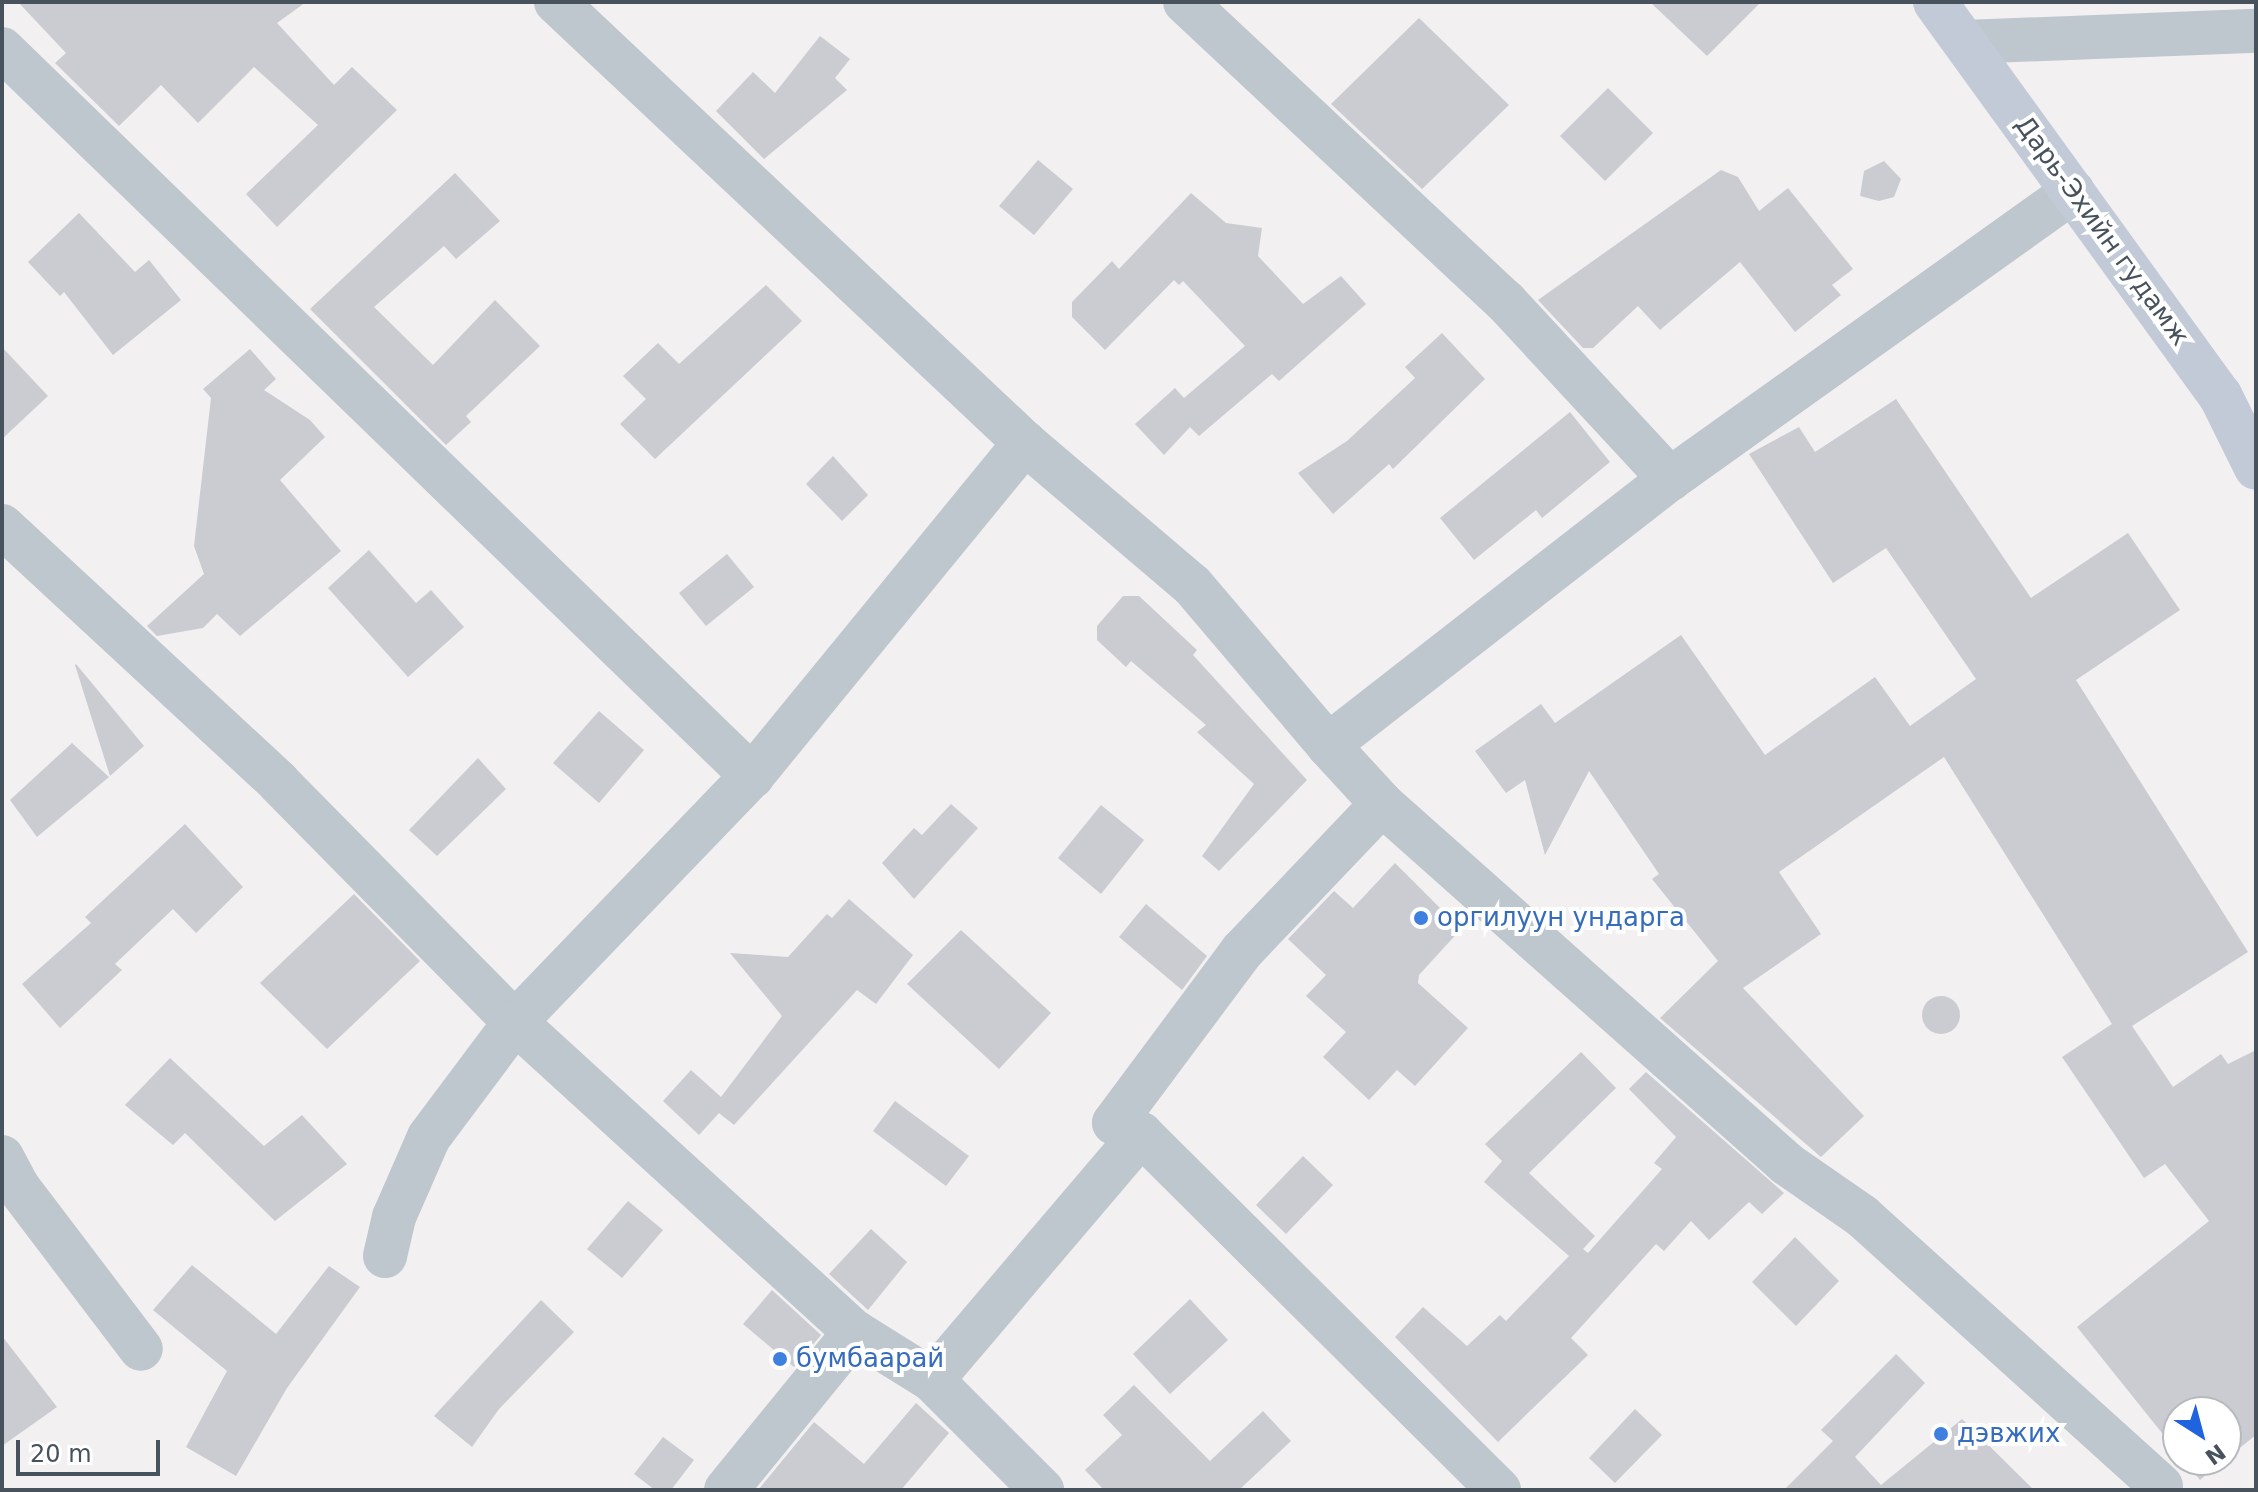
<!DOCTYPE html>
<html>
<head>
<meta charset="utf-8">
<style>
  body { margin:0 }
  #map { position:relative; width:2258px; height:1492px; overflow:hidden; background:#f2f0f0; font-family:"DejaVu Sans",sans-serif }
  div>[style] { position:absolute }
  .building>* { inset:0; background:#caccd2 }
  .round { border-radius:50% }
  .street>* { height:44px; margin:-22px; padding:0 22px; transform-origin:22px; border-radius:22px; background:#bec6ce }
  .secondary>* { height:44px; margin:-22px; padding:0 22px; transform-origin:22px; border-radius:22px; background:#c1cad6 }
  .dots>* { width:22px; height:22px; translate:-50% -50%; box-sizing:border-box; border:4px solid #fff; border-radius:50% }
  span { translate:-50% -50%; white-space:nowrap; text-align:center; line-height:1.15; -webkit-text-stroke:8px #fff; paint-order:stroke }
  .street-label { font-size:26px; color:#48525d }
  .shop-label { font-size:26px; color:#366cbe }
  .left { translate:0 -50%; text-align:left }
  .frame { position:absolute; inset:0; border:4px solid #48525d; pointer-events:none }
  .north { position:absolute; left:2162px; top:1396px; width:80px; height:80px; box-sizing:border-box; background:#fff; border:2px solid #b6babe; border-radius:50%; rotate:144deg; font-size:22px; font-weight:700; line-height:32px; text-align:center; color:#48525d }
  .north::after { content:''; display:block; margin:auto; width:28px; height:36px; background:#1f63de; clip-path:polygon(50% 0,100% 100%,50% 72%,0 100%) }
  .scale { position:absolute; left:16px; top:1440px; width:144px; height:36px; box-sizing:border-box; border:4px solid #48525d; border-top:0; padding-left:10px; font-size:24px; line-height:28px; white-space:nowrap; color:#48525d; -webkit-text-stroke:6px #fff; paint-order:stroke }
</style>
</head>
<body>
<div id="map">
  <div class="building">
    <i style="clip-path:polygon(18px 2px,306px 2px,277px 23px,334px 85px,352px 67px,397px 110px,277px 227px,246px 194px,318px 125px,254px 67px,198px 123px,161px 85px,119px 126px,55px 63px,66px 53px)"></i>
    <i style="clip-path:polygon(1650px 2px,1761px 2px,1707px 56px)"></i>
    <i style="clip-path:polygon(1419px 18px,1509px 105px,1422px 189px,1331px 104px)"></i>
    <i style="clip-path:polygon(820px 36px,850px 59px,835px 78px,847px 90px,764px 159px,716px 111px,753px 72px,775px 93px)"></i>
    <i style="clip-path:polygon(1608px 88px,1653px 133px,1605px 181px,1560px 136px)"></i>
    <i style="clip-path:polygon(1038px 160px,1073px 189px,1034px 235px,999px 206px)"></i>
    <i style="clip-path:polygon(1884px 161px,1901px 179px,1894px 197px,1879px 201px,1860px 196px,1864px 171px)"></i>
    <i style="clip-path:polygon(1721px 170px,1738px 177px,1759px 211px,1788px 188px,1853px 269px,1832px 285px,1841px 295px,1795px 332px,1740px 262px,1660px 330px,1638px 306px,1593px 348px,1583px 348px,1538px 300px)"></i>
    <i style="clip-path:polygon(455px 173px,500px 221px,456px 259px,444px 246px,374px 307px,433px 365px,495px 300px,540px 346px,466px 416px,471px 422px,446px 445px,310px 309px)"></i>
    <i style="clip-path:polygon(1191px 193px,1226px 223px,1262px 228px,1258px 256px,1303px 304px,1341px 276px,1366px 304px,1279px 381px,1272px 374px,1199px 436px,1190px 427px,1164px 455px,1135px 424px,1175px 388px,1184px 398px,1245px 346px,1183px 281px,1179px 285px,1174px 280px,1105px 350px,1072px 317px,1072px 302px,1112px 261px,1119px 269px)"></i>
    <i style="clip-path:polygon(79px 213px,135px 272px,149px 260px,181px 300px,113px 355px,64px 292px,60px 296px,28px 262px)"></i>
    <i style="clip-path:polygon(766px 285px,802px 321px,655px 459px,620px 424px,646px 399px,623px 376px,658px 343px,679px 364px)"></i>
    <i style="clip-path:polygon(1442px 333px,1485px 379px,1393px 469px,1389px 464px,1333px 514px,1298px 473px,1347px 441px,1415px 378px,1405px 367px)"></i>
    <i style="clip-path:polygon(2px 347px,48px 396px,2px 439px)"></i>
    <i style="clip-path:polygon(250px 349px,276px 379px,264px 390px,310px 420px,325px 437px,280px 480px,341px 551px,240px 636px,217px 614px,203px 628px,157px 636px,147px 626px,204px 574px,194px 546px,211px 398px,203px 389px)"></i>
    <i style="clip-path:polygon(1896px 399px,2031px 598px,2128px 533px,2180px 610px,2076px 680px,2248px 952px,2132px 1026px,2173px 1087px,2221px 1054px,2228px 1064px,2256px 1050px,2256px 1435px,2226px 1459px,2226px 1412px,2178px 1412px,2178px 1453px,2077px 1327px,2209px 1221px,2165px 1164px,2144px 1178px,2062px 1057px,2112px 1024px,1944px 757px,1779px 872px,1821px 934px,1743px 988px,1864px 1116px,1821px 1157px,1660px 1018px,1718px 961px,1652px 879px,1659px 874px,1589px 771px,1545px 855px,1525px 780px,1506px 793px,1475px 751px,1541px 704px,1555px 723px,1681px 635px,1765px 755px,1875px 677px,1910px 726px,1976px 679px,1886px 548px,1833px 583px,1749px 454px,1799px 427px,1815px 452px)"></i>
    <i style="clip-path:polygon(1570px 412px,1610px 462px,1542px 518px,1536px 510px,1474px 560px,1440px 518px)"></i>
    <i style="clip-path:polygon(833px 456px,868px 495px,842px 521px,806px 484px)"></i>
    <i style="clip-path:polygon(369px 550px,416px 603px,431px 590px,464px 627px,408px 677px,328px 588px)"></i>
    <i style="clip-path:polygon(727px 554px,754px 587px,706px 626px,679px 593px)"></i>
    <i style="clip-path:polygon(1123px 596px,1139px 596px,1197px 650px,1193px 655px,1307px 780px,1219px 871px,1202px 856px,1254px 784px,1197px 732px,1206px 725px,1131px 661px,1126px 667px,1097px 640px,1097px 626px)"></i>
    <i style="clip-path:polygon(76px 664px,144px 746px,110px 776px,75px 665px)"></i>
    <i style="clip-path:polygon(599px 711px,644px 750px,599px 803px,553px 763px)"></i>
    <i style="clip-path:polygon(72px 743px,109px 777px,37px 837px,10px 800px)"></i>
    <i style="clip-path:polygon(478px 758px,506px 789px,437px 856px,409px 830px)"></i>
    <i style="clip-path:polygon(951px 804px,978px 828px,914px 899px,882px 863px,914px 828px,922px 835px)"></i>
    <i style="clip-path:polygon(1101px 805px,1144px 840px,1101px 894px,1058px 858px)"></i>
    <i style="clip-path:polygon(185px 824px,243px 887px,196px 933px,173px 909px,115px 964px,122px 970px,60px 1028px,22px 984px,91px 923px,85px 917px)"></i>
    <i style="clip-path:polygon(1395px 863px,1461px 929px,1419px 975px,1418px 983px,1468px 1028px,1415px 1086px,1397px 1070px,1369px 1100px,1323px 1057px,1346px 1032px,1306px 996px,1326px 975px,1288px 939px,1334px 891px,1353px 908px)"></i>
    <i style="clip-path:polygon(354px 894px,420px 961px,327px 1049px,260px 983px)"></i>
    <i style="clip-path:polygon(849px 899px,913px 955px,876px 1004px,857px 990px,734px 1125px,719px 1113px,699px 1135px,663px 1101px,691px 1070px,721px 1097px,782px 1016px,730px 953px,788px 957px,827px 914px,832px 918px)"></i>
    <i style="clip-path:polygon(1146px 904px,1207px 956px,1182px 990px,1119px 937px)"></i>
    <i style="clip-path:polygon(961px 930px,1051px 1013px,999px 1069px,907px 984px)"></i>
    <i class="round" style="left:1922px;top:996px;width:38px;height:38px"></i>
    <i style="clip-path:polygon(1581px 1052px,1616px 1088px,1529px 1173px,1595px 1236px,1583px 1249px,1588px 1253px,1662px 1169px,1654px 1163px,1676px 1137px,1629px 1089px,1646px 1072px,1784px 1193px,1762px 1214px,1749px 1202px,1709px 1240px,1691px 1221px,1664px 1251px,1656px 1244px,1571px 1338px,1588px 1355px,1498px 1442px,1395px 1337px,1423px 1307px,1467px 1346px,1500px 1315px,1506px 1321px,1569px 1256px,1484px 1182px,1502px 1161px,1485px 1144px)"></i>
    <i style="clip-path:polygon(170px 1058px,264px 1146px,302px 1115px,347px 1164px,275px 1221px,185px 1133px,173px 1145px,125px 1105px)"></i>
    <i style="clip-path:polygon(895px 1101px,969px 1156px,946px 1186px,873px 1131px)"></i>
    <i style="clip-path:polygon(1303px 1156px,1333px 1185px,1286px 1234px,1256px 1205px)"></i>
    <i style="clip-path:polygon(628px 1201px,663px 1230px,622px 1278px,587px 1249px)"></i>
    <i style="clip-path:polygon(871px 1229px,907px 1262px,868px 1310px,829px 1274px)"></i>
    <i style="clip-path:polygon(1795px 1237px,1839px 1281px,1796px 1326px,1752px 1282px)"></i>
    <i style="clip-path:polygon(192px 1265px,276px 1334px,329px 1266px,360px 1287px,287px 1388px,236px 1476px,186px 1447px,227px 1371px,153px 1310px)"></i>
    <i style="clip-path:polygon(772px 1290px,821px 1335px,794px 1367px,743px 1324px)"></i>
    <i style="clip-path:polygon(1190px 1299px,1228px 1340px,1170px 1394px,1133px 1354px)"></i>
    <i style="clip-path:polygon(541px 1300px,574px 1332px,499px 1409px,472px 1447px,434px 1416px)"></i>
    <i style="clip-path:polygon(2px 1336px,57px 1407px,2px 1446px)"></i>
    <i style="clip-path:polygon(1896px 1354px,1925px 1383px,1855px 1457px,1881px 1485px,1962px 1419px,2034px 1490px,1784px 1490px,1833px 1441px,1821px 1430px)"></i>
    <i style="clip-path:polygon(1134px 1385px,1210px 1461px,1263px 1411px,1291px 1441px,1239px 1490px,1104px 1490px,1085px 1470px,1122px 1435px,1103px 1415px)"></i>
    <i style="clip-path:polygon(916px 1403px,949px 1433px,901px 1490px,758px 1490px,814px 1422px,864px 1464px)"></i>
    <i style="clip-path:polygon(1635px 1409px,1662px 1435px,1615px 1483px,1589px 1458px)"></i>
    <i style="clip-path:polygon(663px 1437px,694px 1460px,671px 1490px,655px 1490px,634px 1474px)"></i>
    <i style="clip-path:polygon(2184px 1460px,2224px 1460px,2200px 1480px)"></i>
  </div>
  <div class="street">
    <i style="left:556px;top:2px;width:644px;rotate:43.24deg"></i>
    <i style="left:1025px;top:443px;width:219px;rotate:40.4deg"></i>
    <i style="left:1192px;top:585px;width:210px;rotate:49.6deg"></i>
    <i style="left:1328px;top:745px;width:433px;rotate:-37.9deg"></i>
    <i style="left:1670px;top:479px;width:495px;rotate:-35.5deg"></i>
    <i style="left:1185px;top:2px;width:438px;rotate:43.1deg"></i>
    <i style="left:1505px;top:301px;width:243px;rotate:47.2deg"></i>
    <i style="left:1965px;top:42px;width:291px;rotate:-2.2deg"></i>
    <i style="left:2px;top:49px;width:1045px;rotate:44.11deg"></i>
    <i style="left:2px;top:526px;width:376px;rotate:42.8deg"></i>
    <i style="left:278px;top:782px;width:337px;rotate:45.4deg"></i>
    <i style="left:515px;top:1022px;width:342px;rotate:-46.1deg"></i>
    <i style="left:752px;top:776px;width:431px;rotate:-50.7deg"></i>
    <i style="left:1328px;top:745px;width:80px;rotate:47.5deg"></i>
    <i style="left:1382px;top:804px;width:542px;rotate:41.63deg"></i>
    <i style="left:1787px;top:1164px;width:91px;rotate:34.7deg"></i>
    <i style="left:1862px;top:1216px;width:403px;rotate:42.1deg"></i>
    <i style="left:1382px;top:804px;width:203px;rotate:133.6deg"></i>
    <i style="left:1242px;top:951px;width:214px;rotate:126.7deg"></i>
    <i style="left:1114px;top:1123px;width:29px;rotate:22deg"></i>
    <i style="left:1141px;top:1134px;width:505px;rotate:44.84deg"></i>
    <i style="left:2px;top:1157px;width:34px;rotate:62deg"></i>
    <i style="left:18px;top:1187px;width:203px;rotate:52.8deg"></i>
    <i style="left:385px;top:1256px;width:40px;rotate:-77deg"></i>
    <i style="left:394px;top:1217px;width:87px;rotate:-66.4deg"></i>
    <i style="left:429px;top:1137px;width:144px;rotate:-53.2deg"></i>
    <i style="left:515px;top:1022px;width:460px;rotate:42.4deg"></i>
    <i style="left:855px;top:1332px;width:91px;rotate:31.9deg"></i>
    <i style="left:932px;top:1380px;width:156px;rotate:45deg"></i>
    <i style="left:932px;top:1380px;width:323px;rotate:-49.6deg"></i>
    <i style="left:726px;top:1490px;width:204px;rotate:-50.8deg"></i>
  </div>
  <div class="secondary">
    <i style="left:1935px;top:2px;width:485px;rotate:54.1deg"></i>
    <i style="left:2220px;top:395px;width:81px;rotate:63.7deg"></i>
  </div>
  <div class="dots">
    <i style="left:1421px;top:918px;background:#3f7fe0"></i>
    <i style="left:780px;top:1359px;background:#3f7fe0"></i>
    <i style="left:1941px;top:1434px;background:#3f7fe0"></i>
  </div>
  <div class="street-label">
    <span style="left:2102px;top:231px;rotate:54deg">Дарь-Эхийн гудамж</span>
  </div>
  <div class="shop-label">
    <span class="left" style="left:1437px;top:918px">оргилуун ундарга</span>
    <span class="left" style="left:796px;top:1359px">бумбаарай</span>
    <span class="left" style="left:1957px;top:1434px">дэвжих</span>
  </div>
  <div class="frame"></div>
  <div class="north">N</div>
  <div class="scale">20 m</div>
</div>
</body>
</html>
